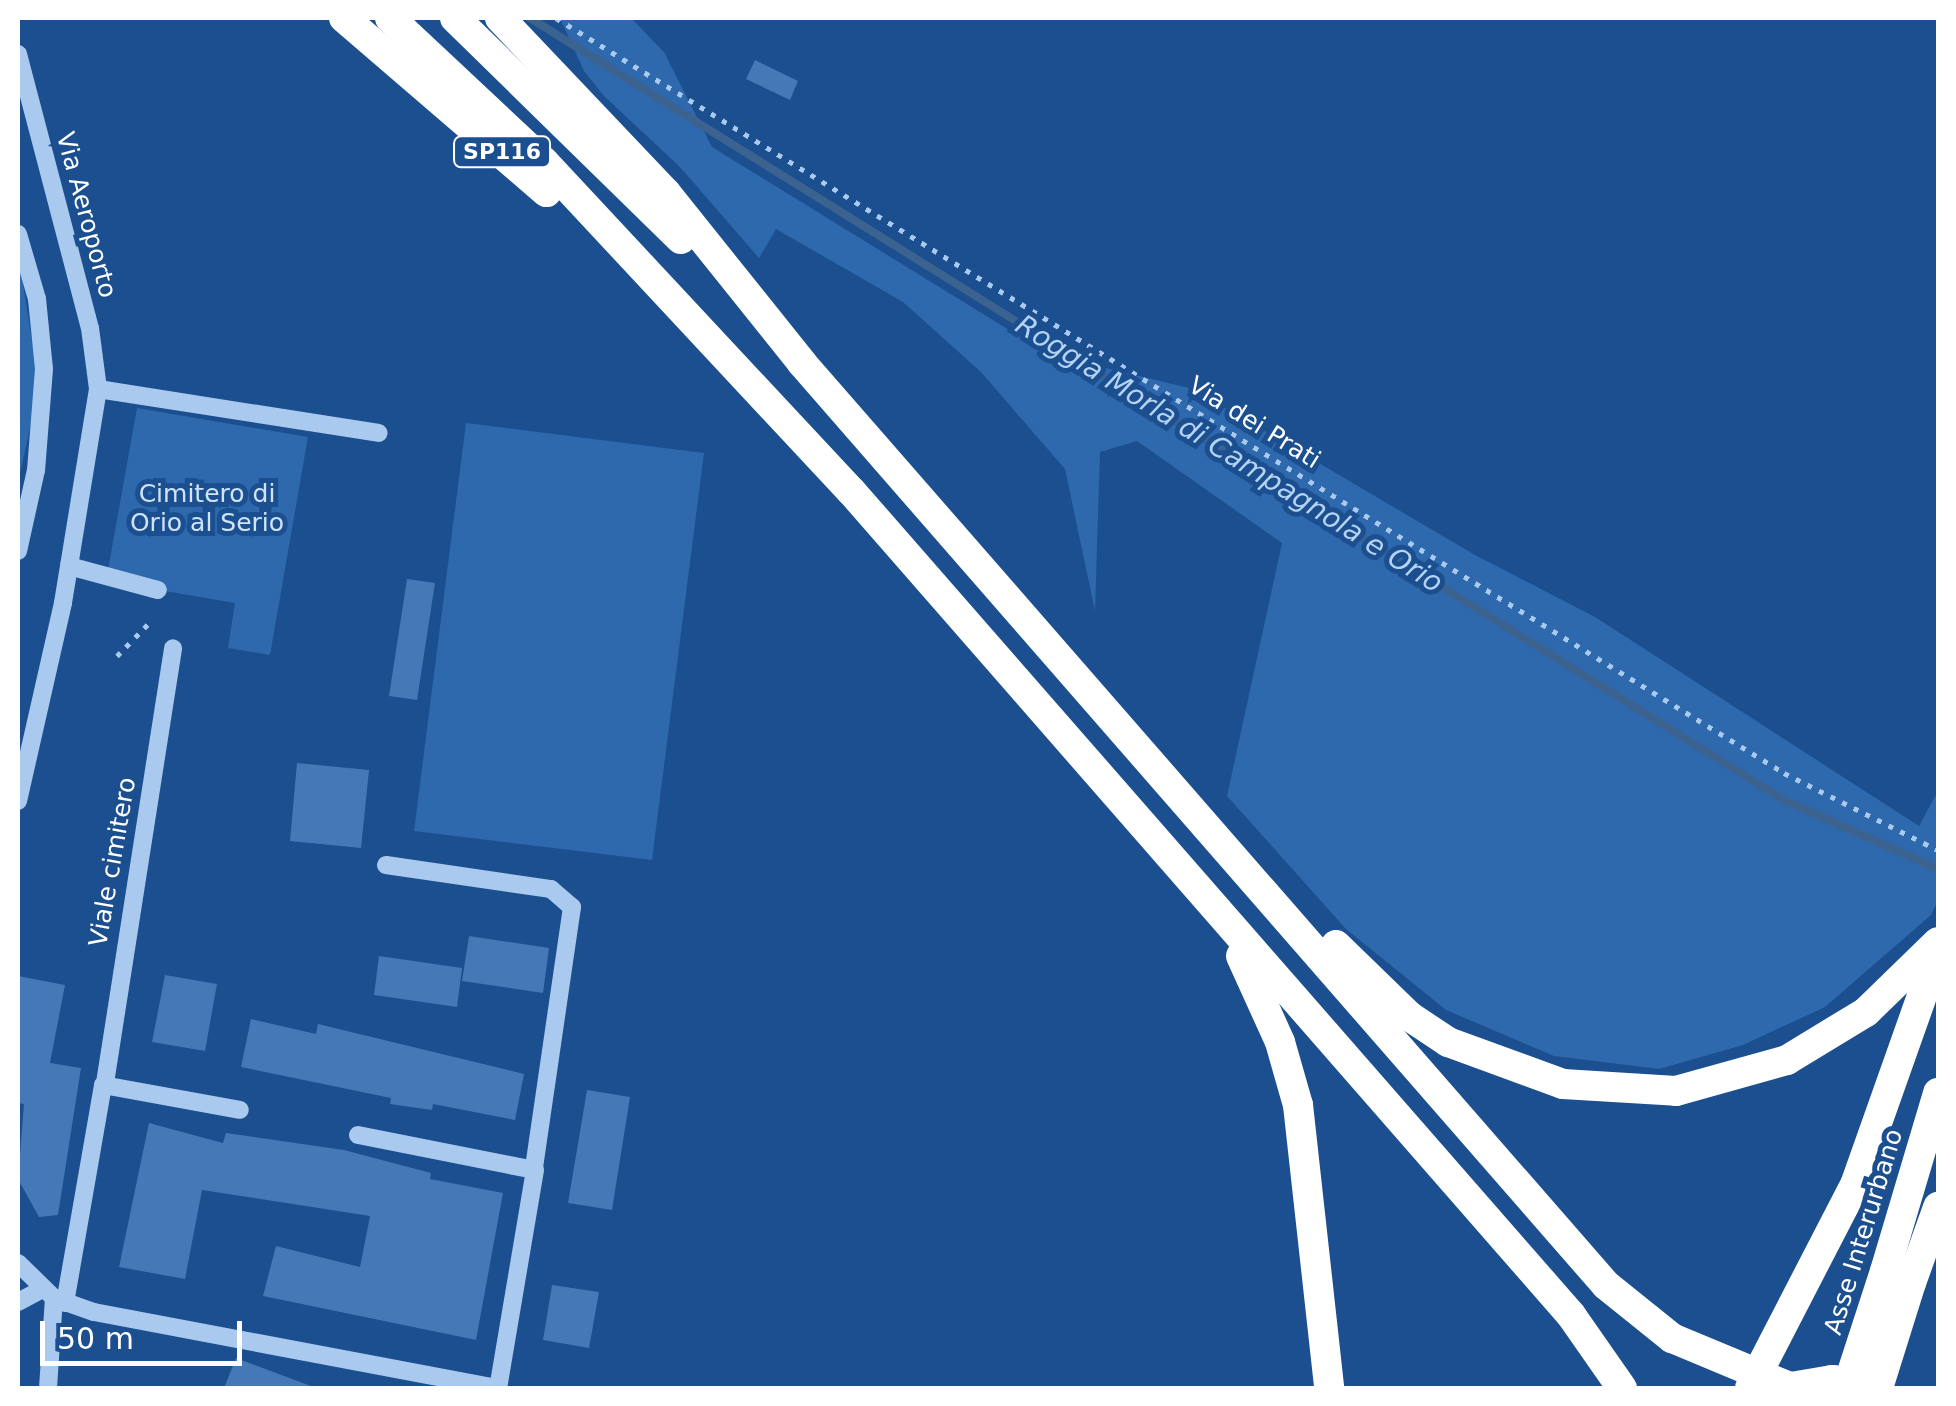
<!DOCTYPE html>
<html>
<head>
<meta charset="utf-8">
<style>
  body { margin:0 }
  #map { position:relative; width:1956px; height:1406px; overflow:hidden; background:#1b4f8f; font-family:"DejaVu Sans",sans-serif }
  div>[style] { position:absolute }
  .green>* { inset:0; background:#2e69ad }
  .stream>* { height:8px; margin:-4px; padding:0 4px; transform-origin:4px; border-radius:4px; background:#3c6290 }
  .building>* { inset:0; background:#4478b7 }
  .path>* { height:5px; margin-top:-2.5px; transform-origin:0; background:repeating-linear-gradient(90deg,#a9c9ee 0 5px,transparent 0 13px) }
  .minor>* { height:18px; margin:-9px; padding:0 9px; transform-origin:9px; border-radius:9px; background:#a9c9ee }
  .highway>* { height:30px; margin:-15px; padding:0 15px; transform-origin:15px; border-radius:15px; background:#fff }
  .highway-bridge>* { height:30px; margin:-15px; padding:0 15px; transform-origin:15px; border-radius:15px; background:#fff }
  span { translate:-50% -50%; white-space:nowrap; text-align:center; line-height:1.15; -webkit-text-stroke:10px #1b4f8f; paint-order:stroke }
  .shield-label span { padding:2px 8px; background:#1b4f8f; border:2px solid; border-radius:8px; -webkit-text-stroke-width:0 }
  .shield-label { font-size:22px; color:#fff; font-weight:700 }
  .street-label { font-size:25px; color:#fff }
  .park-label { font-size:25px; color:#cfe3fa }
  .water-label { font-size:28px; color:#b5d3f5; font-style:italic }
  .frame { position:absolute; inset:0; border:20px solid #fff; pointer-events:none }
  .scale { position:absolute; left:40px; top:1321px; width:202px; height:45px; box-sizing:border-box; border:5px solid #fff; border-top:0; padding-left:12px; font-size:30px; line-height:35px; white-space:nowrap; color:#fff; -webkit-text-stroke:8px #1b4f8f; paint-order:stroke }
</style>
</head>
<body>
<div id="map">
  <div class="green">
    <i style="clip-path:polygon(560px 18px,631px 18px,664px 52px,712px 147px,1048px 354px,1193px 389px,1475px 555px,1595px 617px,1919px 826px,1938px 791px,1938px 900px,1931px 915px,1825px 1007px,1743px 1045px,1659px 1069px,1554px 1056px,1446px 1010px,1346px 929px,1227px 796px,1282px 543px,1137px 441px,1100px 452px,1095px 611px,1065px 469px,981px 372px,903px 302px,776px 229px,759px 258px,680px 167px,604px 96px,584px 71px)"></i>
    <i style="clip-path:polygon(18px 253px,35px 359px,35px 405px,18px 483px)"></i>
    <i style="clip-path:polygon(137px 408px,308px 437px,270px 655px,228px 648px,235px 603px,106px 581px)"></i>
    <i style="clip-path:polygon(466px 423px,704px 453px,652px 860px,414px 831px)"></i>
  </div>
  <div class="stream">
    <i style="left:530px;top:18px;width:1478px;rotate:31.95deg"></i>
    <i style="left:1784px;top:800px;width:169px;rotate:24.1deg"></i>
  </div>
  <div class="building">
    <i style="clip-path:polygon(755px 60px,798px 81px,790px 100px,746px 79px)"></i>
    <i style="clip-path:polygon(407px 579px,435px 583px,417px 700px,389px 696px)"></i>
    <i style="clip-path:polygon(297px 763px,369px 770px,361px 848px,290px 841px)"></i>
    <i style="clip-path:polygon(469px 936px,549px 948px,543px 993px,462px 981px)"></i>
    <i style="clip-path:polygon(379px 956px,462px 968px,457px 1007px,374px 995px)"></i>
    <i style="clip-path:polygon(165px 975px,217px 984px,205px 1051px,152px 1042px)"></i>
    <i style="clip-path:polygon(18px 976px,65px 985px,50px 1063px,81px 1068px,58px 1215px,39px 1217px,18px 1179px,24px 1104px,18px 1103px)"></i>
    <i style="clip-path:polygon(251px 1019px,316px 1034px,318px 1024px,524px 1074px,515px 1120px,433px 1104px,432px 1110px,390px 1104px,391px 1098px,241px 1067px)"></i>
    <i style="clip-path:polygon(587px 1090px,630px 1097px,612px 1210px,568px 1203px)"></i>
    <i style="clip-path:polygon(149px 1123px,223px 1143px,226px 1133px,344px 1150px,431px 1173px,430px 1179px,503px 1193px,476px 1340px,263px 1296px,276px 1246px,360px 1267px,370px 1216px,202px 1190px,185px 1279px,119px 1267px)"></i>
    <i style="clip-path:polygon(552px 1285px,599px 1292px,589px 1348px,543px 1340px)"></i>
    <i style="clip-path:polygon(236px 1358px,311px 1386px,311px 1388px,224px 1388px)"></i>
  </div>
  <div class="path">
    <i style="left:556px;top:18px;width:1442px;rotate:31.58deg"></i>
    <i style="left:1784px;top:773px;width:172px;rotate:26.6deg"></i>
    <i style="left:117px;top:656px;width:45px;rotate:-45.9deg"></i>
  </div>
  <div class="minor">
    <i style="left:18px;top:54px;width:283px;rotate:75.3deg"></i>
    <i style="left:90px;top:328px;width:62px;rotate:82.5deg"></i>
    <i style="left:98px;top:389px;width:217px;rotate:99.3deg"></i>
    <i style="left:63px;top:603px;width:203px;rotate:102.8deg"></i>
    <i style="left:18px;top:234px;width:68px;rotate:73.7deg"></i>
    <i style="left:37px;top:299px;width:70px;rotate:84.3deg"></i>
    <i style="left:44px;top:369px;width:101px;rotate:94.5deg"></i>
    <i style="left:36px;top:470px;width:83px;rotate:102.5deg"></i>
    <i style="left:98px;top:389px;width:284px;rotate:8.9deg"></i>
    <i style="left:69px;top:566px;width:92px;rotate:15.1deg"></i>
    <i style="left:386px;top:865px;width:167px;rotate:8.3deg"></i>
    <i style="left:551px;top:889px;width:28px;rotate:41deg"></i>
    <i style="left:572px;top:907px;width:265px;rotate:98.3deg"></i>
    <i style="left:105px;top:1083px;width:440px;rotate:-81.1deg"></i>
    <i style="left:358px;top:1135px;width:180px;rotate:11.2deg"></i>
    <i style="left:535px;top:1170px;width:221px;rotate:99.6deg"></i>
    <i style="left:18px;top:1263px;width:50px;rotate:44.2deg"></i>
    <i style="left:54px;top:1298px;width:42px;rotate:19.3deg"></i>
    <i style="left:94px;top:1312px;width:409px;rotate:10.7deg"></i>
    <i style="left:18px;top:1302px;width:27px;rotate:-28deg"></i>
    <i style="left:65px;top:1303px;width:221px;rotate:-80.1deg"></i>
    <i style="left:103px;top:1085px;width:139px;rotate:10.3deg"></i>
    <i style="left:48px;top:1388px;width:90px;rotate:-86.2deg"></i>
  </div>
  <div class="highway">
    <i style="left:344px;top:18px;width:267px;rotate:40.7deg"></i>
    <i style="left:390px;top:18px;width:211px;rotate:43.1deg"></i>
    <i style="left:544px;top:162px;width:451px;rotate:47deg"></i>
    <i style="left:852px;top:492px;width:1093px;rotate:48.86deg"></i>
    <i style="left:1571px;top:1315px;width:89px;rotate:55.1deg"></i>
    <i style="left:455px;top:18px;width:316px;rotate:44.4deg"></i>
    <i style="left:500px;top:18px;width:241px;rotate:46.5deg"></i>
    <i style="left:666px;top:193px;width:218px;rotate:51.3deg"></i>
    <i style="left:802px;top:363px;width:1223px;rotate:48.91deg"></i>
    <i style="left:1606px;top:1285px;width:85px;rotate:38.8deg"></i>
    <i style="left:1672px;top:1338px;width:128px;rotate:22.6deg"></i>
    <i style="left:1336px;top:945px;width:102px;rotate:44.2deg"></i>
    <i style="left:1409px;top:1016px;width:47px;rotate:33.7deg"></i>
    <i style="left:1448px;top:1042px;width:122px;rotate:20.1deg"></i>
    <i style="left:1563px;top:1084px;width:113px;rotate:3.5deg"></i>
    <i style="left:1676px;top:1091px;width:115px;rotate:-15.6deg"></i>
    <i style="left:1787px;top:1060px;width:92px;rotate:-31.3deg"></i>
    <i style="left:1866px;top:1012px;width:100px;rotate:-44.2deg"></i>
    <i style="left:1241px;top:956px;width:94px;rotate:65.6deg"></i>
    <i style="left:1280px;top:1042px;width:66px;rotate:74.1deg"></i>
    <i style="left:1298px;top:1105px;width:285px;rotate:83.7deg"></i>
    <i style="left:1885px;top:1271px;width:186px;rotate:-73.4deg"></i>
    <i style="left:1911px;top:1283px;width:81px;rotate:-70.4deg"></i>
    <i style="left:1750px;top:1388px;width:229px;rotate:-62.7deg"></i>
    <i style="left:1855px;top:1185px;width:248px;rotate:-70.5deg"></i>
    <i style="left:1785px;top:1388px;width:48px;rotate:-9.7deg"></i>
    <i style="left:1832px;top:1380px;width:43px;rotate:5.3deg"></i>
  </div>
  <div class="highway-bridge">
    <i style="left:1847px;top:1388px;width:123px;rotate:-72deg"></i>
    <i style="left:1878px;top:1388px;width:110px;rotate:-72.6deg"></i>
  </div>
  <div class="shield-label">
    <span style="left:502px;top:152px">SP116</span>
  </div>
  <div class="street-label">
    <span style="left:86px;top:215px;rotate:75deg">Via Aeroporto</span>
    <span style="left:1254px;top:423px;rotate:32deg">Via dei Prati</span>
    <span style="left:113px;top:862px;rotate:-80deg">Viale cimitero</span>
    <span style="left:1864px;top:1232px;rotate:-73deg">Asse Interurbano</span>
  </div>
  <div class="park-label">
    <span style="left:207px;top:509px">Cimitero di<br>Orio al Serio</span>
  </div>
  <div class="water-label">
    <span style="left:1229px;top:454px;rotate:32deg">Roggia Morla di Campagnola e Orio</span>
  </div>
  <div class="frame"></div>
  <div class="scale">50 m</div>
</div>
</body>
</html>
